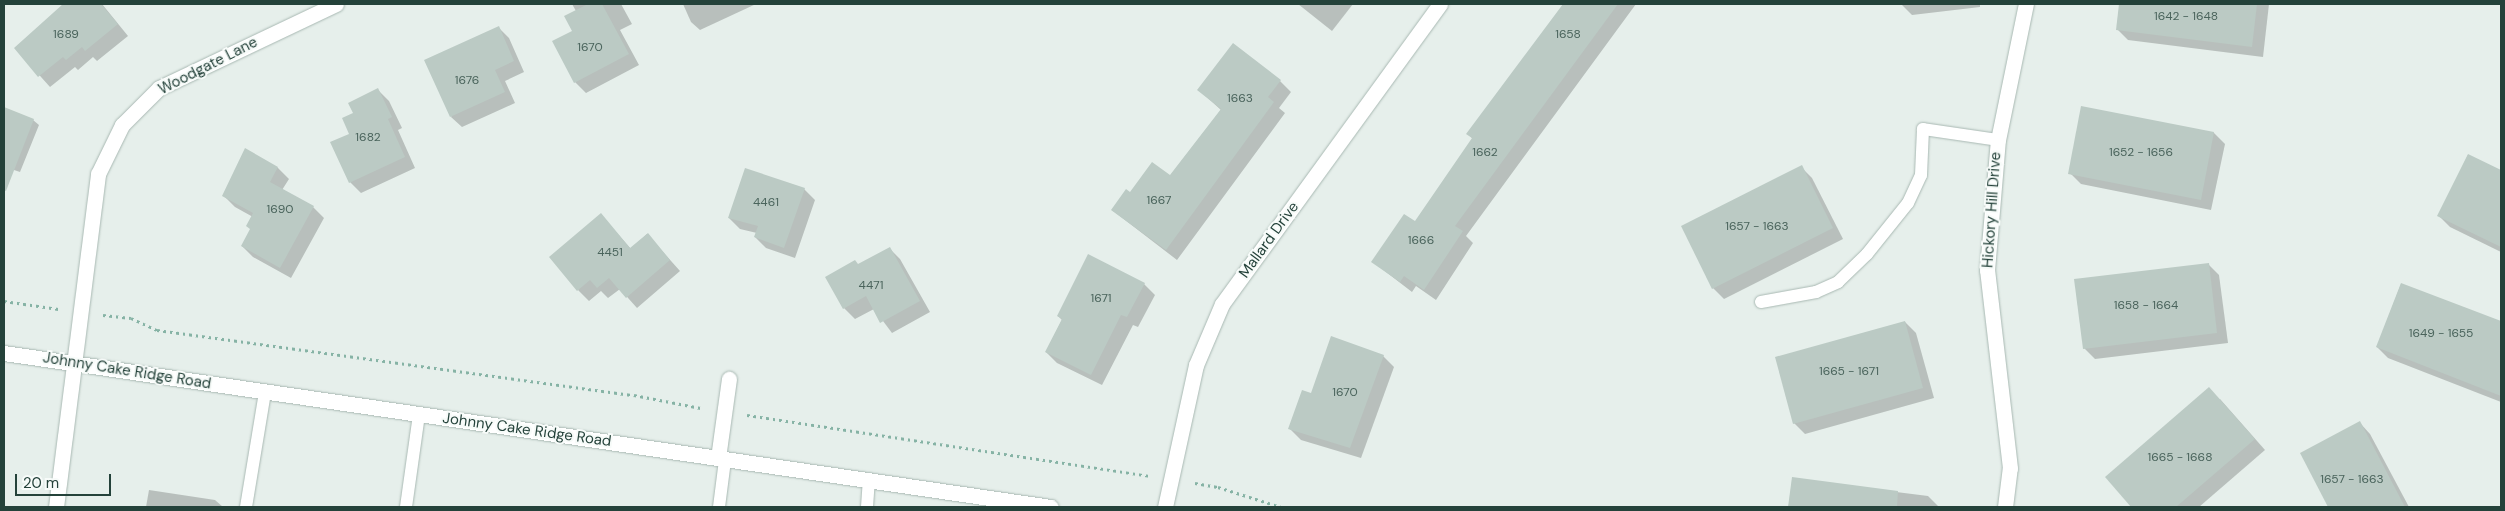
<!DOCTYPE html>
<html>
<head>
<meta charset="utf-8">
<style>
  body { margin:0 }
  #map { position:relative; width:2505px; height:511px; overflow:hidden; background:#e6efeb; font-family:"DM Sans",sans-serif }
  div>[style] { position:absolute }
  .shadow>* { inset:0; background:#0003 }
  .building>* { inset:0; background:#bbcac4 }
  .path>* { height:3px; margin-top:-1.5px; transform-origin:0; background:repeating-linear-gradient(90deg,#86b3a5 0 2.5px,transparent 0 6.5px) }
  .roads { filter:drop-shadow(0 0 1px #a8b8b2) drop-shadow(0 0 1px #a8b8b2) }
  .service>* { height:12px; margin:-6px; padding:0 6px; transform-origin:6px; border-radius:6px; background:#fff }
  .minor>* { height:15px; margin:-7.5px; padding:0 7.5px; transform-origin:7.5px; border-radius:7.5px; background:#fff }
  .tertiary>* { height:15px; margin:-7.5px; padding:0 7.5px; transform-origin:7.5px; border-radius:7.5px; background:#fff }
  span { translate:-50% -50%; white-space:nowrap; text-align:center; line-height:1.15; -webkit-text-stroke:4px #f7fbf9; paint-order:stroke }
  .number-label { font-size:12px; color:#4a645c }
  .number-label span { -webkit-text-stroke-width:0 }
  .street-label { font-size:15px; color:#24423a }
  .frame { position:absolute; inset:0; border:5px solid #24423a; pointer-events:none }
  .scale { position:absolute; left:15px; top:474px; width:96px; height:22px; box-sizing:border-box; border:2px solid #24423a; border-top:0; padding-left:6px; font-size:15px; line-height:18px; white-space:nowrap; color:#24423a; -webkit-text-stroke:4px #f7fbf9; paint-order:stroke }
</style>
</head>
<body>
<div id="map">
  <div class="shadow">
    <i style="clip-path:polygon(65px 4px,102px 4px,128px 36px,97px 61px,93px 57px,78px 70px,75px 67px,50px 87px,15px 48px)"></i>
    <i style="clip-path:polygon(572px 4px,621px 4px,632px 24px,620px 30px,639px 65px,586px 93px,575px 82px,576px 11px)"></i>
    <i style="clip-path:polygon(683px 4px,756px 4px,700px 30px,691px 22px)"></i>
    <i style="clip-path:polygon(1298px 4px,1353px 4px,1332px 31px)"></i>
    <i style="clip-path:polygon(1564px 4px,1636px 4px,1466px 236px,1473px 243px,1436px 300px,1416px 286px,1412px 292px,1373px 262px,1415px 223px,1473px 139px,1468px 134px)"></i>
    <i style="clip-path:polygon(1901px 4px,1980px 4px,1980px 7px,1912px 15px)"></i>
    <i style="clip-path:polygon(2120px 4px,2269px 4px,2263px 57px,2128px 40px,2117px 29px)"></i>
    <i style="clip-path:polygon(498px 27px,509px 38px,524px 72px,505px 81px,515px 103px,462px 127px,451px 117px)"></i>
    <i style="clip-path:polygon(1280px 81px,1291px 92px,1279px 108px,1285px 113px,1177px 260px,1112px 210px,1130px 194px,1170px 176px,1221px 110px,1199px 90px)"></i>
    <i style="clip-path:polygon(378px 90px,389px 101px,402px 128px,398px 130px,415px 168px,361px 193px,350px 182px,354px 113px)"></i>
    <i style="clip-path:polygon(2082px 107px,2214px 133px,2225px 144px,2211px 210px,2081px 184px,2070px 173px)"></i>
    <i style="clip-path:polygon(4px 108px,33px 120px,39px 125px,20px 172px,8px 168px,4px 179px)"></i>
    <i style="clip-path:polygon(246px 150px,278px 168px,289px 179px,282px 190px,313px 207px,324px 218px,291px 278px,253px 257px,242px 246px,251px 230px,253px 217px,235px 207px,224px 196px)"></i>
    <i style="clip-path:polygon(2468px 155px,2501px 171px,2501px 252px,2450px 227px,2439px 216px)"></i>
    <i style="clip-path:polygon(1801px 167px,1812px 178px,1843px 239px,1724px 299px,1713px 288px)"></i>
    <i style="clip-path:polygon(804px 189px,815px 200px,795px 258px,766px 248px,755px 237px,757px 233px,740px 229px,729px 218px)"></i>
    <i style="clip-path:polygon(601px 215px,631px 249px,647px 234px,680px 271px,637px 308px,620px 289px,608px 298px,601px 291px,589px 301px,578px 290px)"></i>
    <i style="clip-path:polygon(889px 248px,900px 259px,930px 312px,892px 333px,874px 309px,855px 319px,844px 308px)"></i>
    <i style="clip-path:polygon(2208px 264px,2219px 275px,2228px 343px,2095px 359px,2084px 348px)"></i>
    <i style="clip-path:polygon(1144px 284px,1155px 295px,1138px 327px,1133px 325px,1102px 385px,1057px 363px,1046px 352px,1062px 320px,1058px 316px)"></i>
    <i style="clip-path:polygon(2401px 284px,2501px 323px,2501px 402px,2388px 358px,2377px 347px)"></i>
    <i style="clip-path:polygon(1905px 322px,1916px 333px,1934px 398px,1805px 434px,1794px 423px)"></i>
    <i style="clip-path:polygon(1383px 356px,1394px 367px,1361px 458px,1301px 440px,1290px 429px,1311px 395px)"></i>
    <i style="clip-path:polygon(2220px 399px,2265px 450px,2199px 507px,2133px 507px,2107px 477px)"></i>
    <i style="clip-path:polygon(2360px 423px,2370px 434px,2409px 507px,2330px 507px,2302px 453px)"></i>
    <i style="clip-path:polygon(1793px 479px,1928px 496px,1939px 507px,1790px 507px)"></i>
    <i style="clip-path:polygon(149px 490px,215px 500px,223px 507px,146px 507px)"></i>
  </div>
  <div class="building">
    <i style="clip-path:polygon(63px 4px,101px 4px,118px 24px,85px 51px,82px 47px,66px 60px,63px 57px,38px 77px,14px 48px)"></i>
    <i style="clip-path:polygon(588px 4px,602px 4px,629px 54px,574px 83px,552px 41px,572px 31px,564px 16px)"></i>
    <i style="clip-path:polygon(1563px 4px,1618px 4px,1455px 226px,1463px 231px,1424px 290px,1404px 276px,1400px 282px,1371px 262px,1404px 214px,1415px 221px,1472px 138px,1466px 134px)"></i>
    <i style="clip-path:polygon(2119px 4px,2257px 4px,2252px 47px,2116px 30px)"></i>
    <i style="clip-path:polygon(499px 26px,514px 61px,495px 70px,505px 92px,450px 117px,424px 60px)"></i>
    <i style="clip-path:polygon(1233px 43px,1281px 80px,1268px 97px,1274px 102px,1166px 250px,1111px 210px,1126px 189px,1130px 192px,1152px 162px,1170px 175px,1221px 109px,1197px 90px)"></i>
    <i style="clip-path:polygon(378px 88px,392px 117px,388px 119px,405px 157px,349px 183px,330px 142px,349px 134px,342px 118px,353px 113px,348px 103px)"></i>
    <i style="clip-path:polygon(2081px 106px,2214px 132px,2201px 200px,2068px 174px)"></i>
    <i style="clip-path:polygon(4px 107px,34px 119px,6px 191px,4px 190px)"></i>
    <i style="clip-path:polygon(245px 148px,278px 167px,270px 182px,314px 206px,280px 268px,241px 246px,250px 229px,246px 226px,253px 213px,222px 196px)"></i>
    <i style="clip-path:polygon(2468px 154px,2501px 170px,2501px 247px,2437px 216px)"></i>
    <i style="clip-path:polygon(1802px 165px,1833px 228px,1712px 289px,1681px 226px)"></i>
    <i style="clip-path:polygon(745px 168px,805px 188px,784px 248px,754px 237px,758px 226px,728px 218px)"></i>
    <i style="clip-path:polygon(601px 213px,630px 248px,648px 233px,670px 260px,626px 298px,609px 278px,597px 288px,590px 280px,577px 291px,549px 257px)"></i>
    <i style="clip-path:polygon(890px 247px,920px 301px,880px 323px,866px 296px,843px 309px,825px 277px,855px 260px,858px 264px)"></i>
    <i style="clip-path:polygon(1088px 254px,1145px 283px,1127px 317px,1121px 315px,1091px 375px,1045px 352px,1062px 319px,1057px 316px)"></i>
    <i style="clip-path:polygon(2209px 263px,2217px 333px,2083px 349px,2074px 279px)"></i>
    <i style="clip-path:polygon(2401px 283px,2501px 321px,2501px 396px,2376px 347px)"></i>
    <i style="clip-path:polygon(1905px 321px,1923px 388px,1793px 424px,1775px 357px)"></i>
    <i style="clip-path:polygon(1331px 336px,1384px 355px,1350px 448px,1288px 429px,1302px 390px,1311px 393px)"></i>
    <i style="clip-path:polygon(2209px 387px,2255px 439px,2176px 507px,2131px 507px,2105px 477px)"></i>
    <i style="clip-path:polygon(2360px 421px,2405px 507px,2328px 507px,2300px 453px)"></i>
    <i style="clip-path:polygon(1792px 477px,1898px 491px,1897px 507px,1788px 507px)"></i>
  </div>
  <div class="path">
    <i style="left:4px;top:301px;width:55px;rotate:8.4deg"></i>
    <i style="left:103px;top:315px;width:28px;rotate:6deg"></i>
    <i style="left:131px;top:318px;width:29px;rotate:25deg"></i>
    <i style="left:157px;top:330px;width:481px;rotate:7.8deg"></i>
    <i style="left:634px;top:395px;width:68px;rotate:11deg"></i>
    <i style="left:747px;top:415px;width:407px;rotate:8.6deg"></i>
    <i style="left:1195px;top:483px;width:23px;rotate:10deg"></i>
    <i style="left:1218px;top:487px;width:66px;rotate:17.6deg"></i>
  </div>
  <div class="roads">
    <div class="service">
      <i style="left:1761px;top:302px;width:56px;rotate:-10.3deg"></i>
      <i style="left:1816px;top:292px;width:24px;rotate:-24deg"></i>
      <i style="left:1838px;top:282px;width:40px;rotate:-44deg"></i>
      <i style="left:1867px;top:254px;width:65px;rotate:-51.2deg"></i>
      <i style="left:1908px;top:203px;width:31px;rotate:-65deg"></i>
      <i style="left:1921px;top:175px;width:46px;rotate:-87.5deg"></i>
      <i style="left:1923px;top:129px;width:76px;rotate:8.3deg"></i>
      <i style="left:246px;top:507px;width:117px;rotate:-80.6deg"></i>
      <i style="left:406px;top:507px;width:94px;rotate:-82deg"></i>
      <i style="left:719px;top:507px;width:47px;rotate:-82.7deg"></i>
      <i style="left:867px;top:507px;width:27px;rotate:-86deg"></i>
    </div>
    <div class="minor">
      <i style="left:718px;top:458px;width:80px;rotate:-82.1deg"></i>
      <i style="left:56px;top:507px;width:336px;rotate:-82.8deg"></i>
      <i style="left:98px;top:174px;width:55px;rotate:-63.9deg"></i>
      <i style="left:122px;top:125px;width:52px;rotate:-45deg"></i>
      <i style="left:159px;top:88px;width:196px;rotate:-25.4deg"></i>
      <i style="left:1165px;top:507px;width:145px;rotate:-77.7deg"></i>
      <i style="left:1196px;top:365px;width:66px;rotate:-66.9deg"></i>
      <i style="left:1222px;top:304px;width:371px;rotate:-54deg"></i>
      <i style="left:2005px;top:507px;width:39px;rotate:-83deg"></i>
      <i style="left:2010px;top:468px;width:199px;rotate:-96.6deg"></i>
      <i style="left:1987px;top:270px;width:130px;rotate:-85.2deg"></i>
      <i style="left:1998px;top:140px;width:139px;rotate:-78.4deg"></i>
    </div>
    <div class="tertiary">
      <i style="left:4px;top:353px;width:1058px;rotate:8.37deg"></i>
    </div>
  </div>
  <div class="number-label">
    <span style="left:2186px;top:17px">1642 - 1648</span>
    <span style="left:66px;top:35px">1689</span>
    <span style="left:1568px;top:35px">1658</span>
    <span style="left:590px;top:48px">1670</span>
    <span style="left:467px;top:81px">1676</span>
    <span style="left:1240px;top:99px">1663</span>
    <span style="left:368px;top:138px">1682</span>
    <span style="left:1485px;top:153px">1662</span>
    <span style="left:2141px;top:153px">1652 - 1656</span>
    <span style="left:1159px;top:201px">1667</span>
    <span style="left:766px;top:203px">4461</span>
    <span style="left:280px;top:210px">1690</span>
    <span style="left:1757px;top:227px">1657 - 1663</span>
    <span style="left:1421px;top:241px">1666</span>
    <span style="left:610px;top:253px">4451</span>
    <span style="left:871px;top:286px">4471</span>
    <span style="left:1101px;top:299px">1671</span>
    <span style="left:2146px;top:306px">1658 - 1664</span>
    <span style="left:2441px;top:334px">1649 - 1655</span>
    <span style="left:1849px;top:372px">1665 - 1671</span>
    <span style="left:1345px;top:393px">1670</span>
    <span style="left:2180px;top:458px">1665 - 1668</span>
    <span style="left:2352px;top:480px">1657 - 1663</span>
  </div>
  <div class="street-label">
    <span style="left:208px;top:66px;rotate:-27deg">Woodgate Lane</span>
    <span style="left:1992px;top:210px;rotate:-86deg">Hickory Hill Drive</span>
    <span style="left:1269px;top:240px;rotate:-54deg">Mallard Drive</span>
    <span style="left:127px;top:371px;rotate:9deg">Johnny Cake Ridge Road</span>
    <span style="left:527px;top:430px;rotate:8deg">Johnny Cake Ridge Road</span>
  </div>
  <div class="frame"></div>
  <div class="scale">20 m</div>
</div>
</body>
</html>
